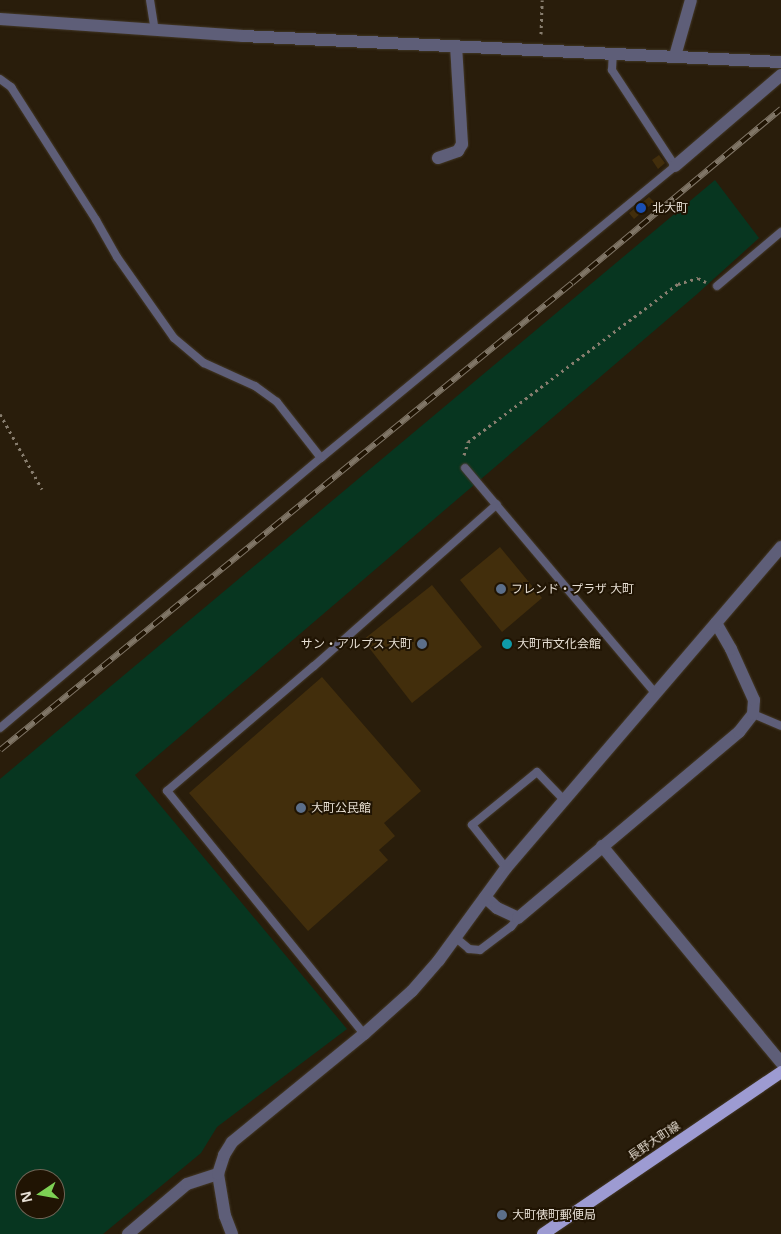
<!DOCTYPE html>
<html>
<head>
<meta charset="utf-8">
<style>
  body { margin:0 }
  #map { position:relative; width:781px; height:1234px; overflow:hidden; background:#291d0b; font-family:"Noto Sans","Noto Sans JP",sans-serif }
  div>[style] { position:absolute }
  .green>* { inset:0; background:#073620 }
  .building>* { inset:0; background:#422e0c }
  .path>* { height:3px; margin-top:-1.5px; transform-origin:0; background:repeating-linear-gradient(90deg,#887e6f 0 2.5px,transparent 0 6.5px) }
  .roads { filter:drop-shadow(0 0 1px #433827) drop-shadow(0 0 1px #433827) }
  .service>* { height:8px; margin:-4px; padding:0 4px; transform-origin:4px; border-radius:4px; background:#5e5e78 }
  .minor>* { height:12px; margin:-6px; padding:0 6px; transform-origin:6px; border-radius:6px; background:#5e5e78 }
  .tertiary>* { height:12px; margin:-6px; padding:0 6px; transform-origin:6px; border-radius:6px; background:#5e5e78 }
  .primary>* { height:12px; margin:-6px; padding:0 6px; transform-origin:6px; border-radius:6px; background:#9d9bd2 }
  .rail>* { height:5.5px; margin-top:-2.75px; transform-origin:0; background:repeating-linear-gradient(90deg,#201403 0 11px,#807667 0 22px); box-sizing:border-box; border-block:1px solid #807667 }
  .dots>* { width:14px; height:14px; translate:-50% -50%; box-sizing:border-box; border:2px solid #201403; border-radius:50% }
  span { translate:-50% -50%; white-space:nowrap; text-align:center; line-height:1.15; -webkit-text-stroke:4px #201403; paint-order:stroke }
  .poi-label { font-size:12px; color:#e6ded3 }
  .left { translate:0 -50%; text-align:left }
  .right { translate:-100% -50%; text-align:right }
  .street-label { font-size:12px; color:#e6ded3 }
  .north { position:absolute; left:15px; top:1169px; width:50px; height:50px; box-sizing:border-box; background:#201403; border:1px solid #6f6556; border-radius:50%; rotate:258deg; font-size:14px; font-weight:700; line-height:20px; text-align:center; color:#e6ded3 }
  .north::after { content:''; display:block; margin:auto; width:18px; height:22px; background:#7dd154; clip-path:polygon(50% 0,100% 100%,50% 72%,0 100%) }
</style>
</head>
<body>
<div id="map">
  <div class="green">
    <i style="clip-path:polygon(evenodd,715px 180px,759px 238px,696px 295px,135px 775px,347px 1029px,217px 1127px,201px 1153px,103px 1234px,0 1234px,0 779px,715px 180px,25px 1179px,55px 1179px,55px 1209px,25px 1209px,25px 1179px)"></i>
  </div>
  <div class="building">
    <i style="clip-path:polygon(659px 155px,665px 163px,658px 169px,652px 160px)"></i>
    <i style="clip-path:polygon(649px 197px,654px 202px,634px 219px,629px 213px)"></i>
    <i style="clip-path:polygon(500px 547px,542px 598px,502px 632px,460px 580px)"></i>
    <i style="clip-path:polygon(432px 585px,482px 647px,412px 703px,363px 640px)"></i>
    <i style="clip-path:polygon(322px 677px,421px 791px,384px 823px,395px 836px,379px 850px,388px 860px,308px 931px,189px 793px)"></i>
  </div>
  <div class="path">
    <i style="left:541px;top:34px;width:34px;rotate:-88deg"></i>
    <i style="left:0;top:414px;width:86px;rotate:60.8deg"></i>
    <i style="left:464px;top:455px;width:14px;rotate:-73deg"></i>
    <i style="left:468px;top:442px;width:263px;rotate:-37deg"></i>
    <i style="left:678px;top:284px;width:21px;rotate:-17deg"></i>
    <i style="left:698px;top:278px;width:9px;rotate:27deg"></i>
  </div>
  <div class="roads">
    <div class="service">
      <i style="left:150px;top:0;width:30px;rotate:81deg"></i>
      <i style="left:0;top:79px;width:14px;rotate:36deg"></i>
      <i style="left:11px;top:87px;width:158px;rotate:57.4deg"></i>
      <i style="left:96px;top:220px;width:43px;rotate:60.4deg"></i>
      <i style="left:117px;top:257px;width:99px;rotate:54.9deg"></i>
      <i style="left:174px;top:338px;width:39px;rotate:40deg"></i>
      <i style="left:204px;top:363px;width:56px;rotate:24.3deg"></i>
      <i style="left:255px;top:386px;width:27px;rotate:36deg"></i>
      <i style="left:277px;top:402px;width:71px;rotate:51.8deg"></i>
      <i style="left:717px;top:286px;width:84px;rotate:-40.2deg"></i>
      <i style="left:465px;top:468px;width:294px;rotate:49.8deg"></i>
      <i style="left:753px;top:714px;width:30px;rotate:23deg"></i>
      <i style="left:0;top:728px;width:419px;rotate:-40.1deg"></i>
      <i style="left:321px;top:458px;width:459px;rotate:-39.5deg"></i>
      <i style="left:675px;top:166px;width:115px;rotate:-123.3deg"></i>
      <i style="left:612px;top:70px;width:17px;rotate:-87deg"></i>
      <i style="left:506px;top:868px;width:55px;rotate:-128.3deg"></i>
      <i style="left:472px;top:825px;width:84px;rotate:-39.2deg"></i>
      <i style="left:537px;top:772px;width:39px;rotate:46deg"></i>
      <i style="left:456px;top:938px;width:17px;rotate:40deg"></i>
      <i style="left:469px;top:949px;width:11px;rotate:5deg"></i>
      <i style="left:480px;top:950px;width:39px;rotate:-37deg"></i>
      <i style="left:511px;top:927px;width:11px;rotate:-52deg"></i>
      <i style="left:364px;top:1034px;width:313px;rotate:-129deg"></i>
      <i style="left:167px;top:791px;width:193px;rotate:-40.4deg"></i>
      <i style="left:314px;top:666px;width:244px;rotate:-41.5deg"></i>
    </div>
    <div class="minor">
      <i style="left:675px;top:56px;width:58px;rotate:-74.1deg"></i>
      <i style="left:438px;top:158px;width:21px;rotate:-19deg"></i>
      <i style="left:458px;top:151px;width:8px;rotate:-60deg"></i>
      <i style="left:462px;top:144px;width:98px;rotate:-93.5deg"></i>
      <i style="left:675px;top:166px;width:140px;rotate:-40.6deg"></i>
      <i style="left:602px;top:846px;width:281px;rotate:50.4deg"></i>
      <i style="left:485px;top:897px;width:16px;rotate:43deg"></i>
      <i style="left:497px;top:908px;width:23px;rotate:25deg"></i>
      <i style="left:518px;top:918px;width:289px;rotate:-40.1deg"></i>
      <i style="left:739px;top:732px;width:23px;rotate:-52deg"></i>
      <i style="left:753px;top:714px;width:14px;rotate:-86deg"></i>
      <i style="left:754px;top:700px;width:56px;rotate:-114.3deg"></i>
      <i style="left:731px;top:649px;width:30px;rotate:-120deg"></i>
      <i style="left:128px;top:1234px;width:77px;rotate:-40.3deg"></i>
      <i style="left:187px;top:1184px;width:33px;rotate:-18deg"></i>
    </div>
    <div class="tertiary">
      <i style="left:0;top:19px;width:244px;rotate:4deg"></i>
      <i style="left:243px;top:36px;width:539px;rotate:2.77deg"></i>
      <i style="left:232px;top:1234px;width:19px;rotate:-111deg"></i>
      <i style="left:225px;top:1216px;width:43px;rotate:-99.5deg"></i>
      <i style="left:218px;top:1174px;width:20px;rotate:-72deg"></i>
      <i style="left:224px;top:1155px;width:15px;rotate:-58deg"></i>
      <i style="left:232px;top:1142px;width:171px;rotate:-39.3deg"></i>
      <i style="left:364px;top:1034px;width:64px;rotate:-41.9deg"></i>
      <i style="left:412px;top:991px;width:41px;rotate:-48.9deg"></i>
      <i style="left:439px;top:960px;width:114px;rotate:-53.9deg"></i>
      <i style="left:506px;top:868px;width:423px;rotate:-49.4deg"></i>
    </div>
    <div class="primary">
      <i style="left:543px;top:1234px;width:288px;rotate:-34.2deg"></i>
    </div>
  </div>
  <div class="rail">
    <i style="left:0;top:750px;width:738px;rotate:-39.23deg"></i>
    <i style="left:572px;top:283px;width:272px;rotate:-39.8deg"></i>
  </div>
  <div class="dots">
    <i style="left:641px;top:208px;background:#1a4fb4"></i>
    <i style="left:501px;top:589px;background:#5c6f8a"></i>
    <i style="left:422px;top:644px;background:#5c6f8a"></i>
    <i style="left:507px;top:644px;background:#0f9aa8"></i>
    <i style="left:301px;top:808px;background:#5c6f8a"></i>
    <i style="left:502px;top:1215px;background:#5c6f8a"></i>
  </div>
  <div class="poi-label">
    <span class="left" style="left:652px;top:208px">北大町</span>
    <span class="left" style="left:511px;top:589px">フレンド・プラザ 大町</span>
    <span class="right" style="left:412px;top:644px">サン・アルプス 大町</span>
    <span class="left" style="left:517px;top:644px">大町市文化会館</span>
    <span class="left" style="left:311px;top:808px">大町公民館</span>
    <span class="left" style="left:512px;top:1215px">大町俵町郵便局</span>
  </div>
  <div class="street-label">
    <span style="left:654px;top:1141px;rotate:-34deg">長野大町線</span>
  </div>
  <div class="north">N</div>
</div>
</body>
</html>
